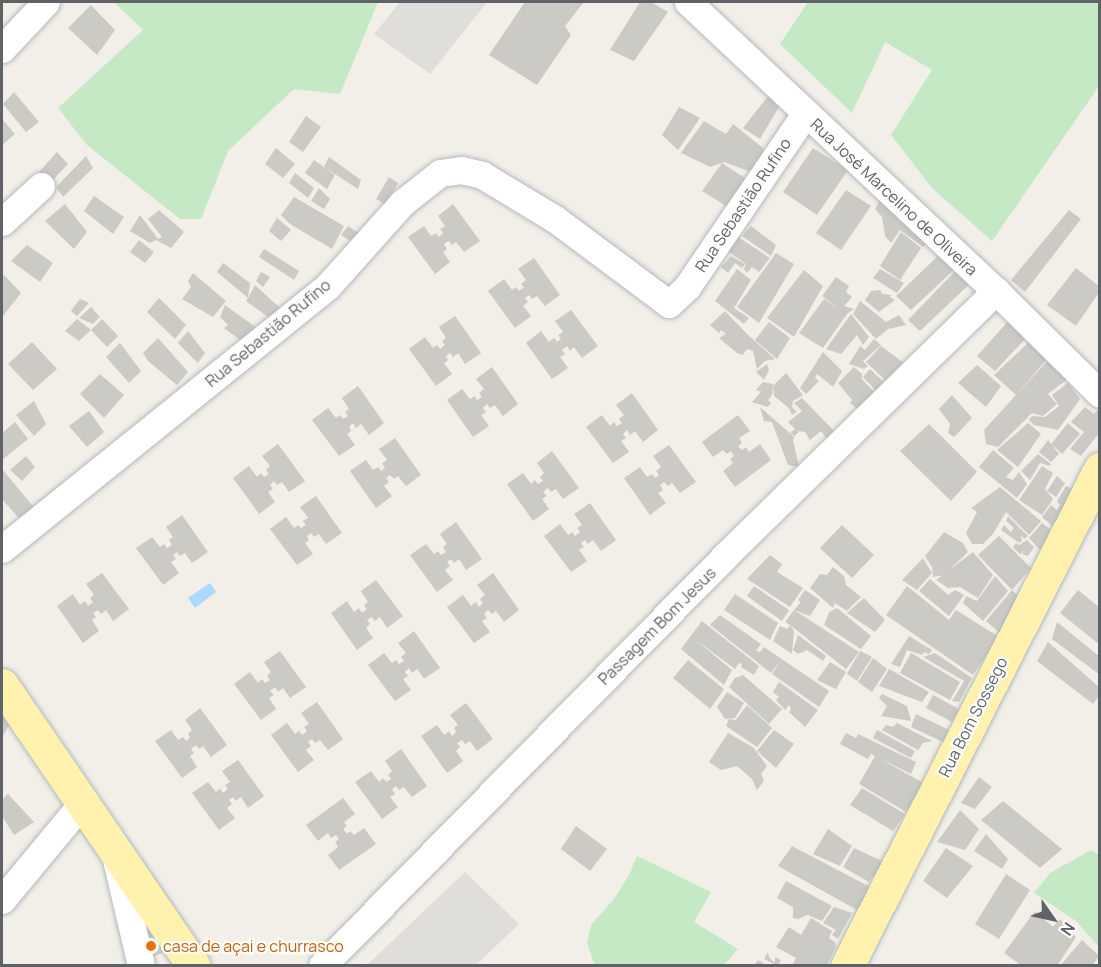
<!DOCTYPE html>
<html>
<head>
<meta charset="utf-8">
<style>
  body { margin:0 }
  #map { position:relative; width:1101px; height:967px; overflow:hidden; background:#f1efe8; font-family:Manrope,sans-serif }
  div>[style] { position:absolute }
  .industrial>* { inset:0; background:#e0deda }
  .green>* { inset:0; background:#c5e8c5 }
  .water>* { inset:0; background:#aadaff }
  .building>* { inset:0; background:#cccac5 }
  .roads { filter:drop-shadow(0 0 2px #b5b8bc) drop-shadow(0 0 2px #b5b8bc) }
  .minor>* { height:27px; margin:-13.5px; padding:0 13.5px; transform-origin:13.5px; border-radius:13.5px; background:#fff }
  .major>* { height:33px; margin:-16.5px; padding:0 16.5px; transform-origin:16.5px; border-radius:16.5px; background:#fff2af }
  .dots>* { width:16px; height:16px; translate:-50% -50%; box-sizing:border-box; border:3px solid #fff; border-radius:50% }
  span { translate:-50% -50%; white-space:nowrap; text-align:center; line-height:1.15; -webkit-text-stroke:4.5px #fff; paint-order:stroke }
  .street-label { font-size:16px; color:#5f6368 }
  .food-label { font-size:16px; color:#c56008 }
  .left { translate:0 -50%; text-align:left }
  .frame { position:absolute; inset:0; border:3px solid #5f6368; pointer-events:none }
  .north { position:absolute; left:1023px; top:889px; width:60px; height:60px; -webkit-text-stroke:4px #fff; paint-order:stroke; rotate:124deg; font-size:16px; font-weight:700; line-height:24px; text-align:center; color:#5f6368 }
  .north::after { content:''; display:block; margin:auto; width:21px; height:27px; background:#5f6368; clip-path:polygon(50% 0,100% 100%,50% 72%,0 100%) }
</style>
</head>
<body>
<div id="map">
  <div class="industrial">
    <i style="clip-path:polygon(400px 2px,487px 2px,430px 74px,374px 34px)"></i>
    <i style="clip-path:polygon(465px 872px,519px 924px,476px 965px,367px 965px)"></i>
  </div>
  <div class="green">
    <i style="clip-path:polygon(114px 2px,378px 2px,340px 94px,294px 89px,228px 151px,201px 219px,180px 219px,87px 145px,58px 108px,143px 30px)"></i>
    <i style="clip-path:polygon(808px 2px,1099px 2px,1099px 86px,992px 241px,932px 188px,891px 135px,932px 70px,885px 42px,852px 113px,780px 44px)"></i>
    <i style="clip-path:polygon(1091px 850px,1099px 855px,1099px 947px,1076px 921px,1034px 893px,1050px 873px)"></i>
    <i style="clip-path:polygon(637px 856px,711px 892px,694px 922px,738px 949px,724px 965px,599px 966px,594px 963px,587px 943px,591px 925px,614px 899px,629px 875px)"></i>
  </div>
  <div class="water">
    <i style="clip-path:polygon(210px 583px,216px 592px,195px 608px,188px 598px)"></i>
  </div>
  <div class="building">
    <i style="clip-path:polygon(525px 2px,584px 2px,565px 26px,571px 35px,537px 85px,489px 55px)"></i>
    <i style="clip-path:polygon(640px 2px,651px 2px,668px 12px,634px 61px,610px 50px)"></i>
    <i style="clip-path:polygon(91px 5px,115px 30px,97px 55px,68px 28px)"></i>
    <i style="clip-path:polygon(772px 91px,782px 102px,760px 139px,743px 128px)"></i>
    <i style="clip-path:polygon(14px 92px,39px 122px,26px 132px,3px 104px)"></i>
    <i style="clip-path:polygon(679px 107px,700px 118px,678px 150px,662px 135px)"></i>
    <i style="clip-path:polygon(306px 116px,321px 127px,303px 152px,289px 142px)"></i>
    <i style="clip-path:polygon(2px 119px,15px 134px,2px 145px)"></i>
    <i style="clip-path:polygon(704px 121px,726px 134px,733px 124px,763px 148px,764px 157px,756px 174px,724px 162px,710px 167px,681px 153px)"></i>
    <i style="clip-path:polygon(276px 148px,295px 164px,283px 178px,265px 164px)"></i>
    <i style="clip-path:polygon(813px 148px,848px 170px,817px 215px,783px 192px)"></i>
    <i style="clip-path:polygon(57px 152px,68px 164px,49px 184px,39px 172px)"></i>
    <i style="clip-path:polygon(86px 156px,93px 168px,63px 197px,56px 187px)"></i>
    <i style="clip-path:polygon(329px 157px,361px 180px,358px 189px,324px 167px)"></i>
    <i style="clip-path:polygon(314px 160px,335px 175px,327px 189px,305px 173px)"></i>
    <i style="clip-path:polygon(722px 163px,748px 180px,729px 208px,702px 191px)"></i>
    <i style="clip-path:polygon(295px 173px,314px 188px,308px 198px,289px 183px)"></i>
    <i style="clip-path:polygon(389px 177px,398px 183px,386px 205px,376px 199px)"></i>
    <i style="clip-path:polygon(319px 188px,330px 199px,324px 209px,311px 201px)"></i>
    <i style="clip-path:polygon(846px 190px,871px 206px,841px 250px,816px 233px)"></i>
    <i style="clip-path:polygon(884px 193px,927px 242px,923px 247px,900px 230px,891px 243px,885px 236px,882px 217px,875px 209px)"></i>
    <i style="clip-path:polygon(94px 196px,124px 217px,113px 234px,84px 211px)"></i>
    <i style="clip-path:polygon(294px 197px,344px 226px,332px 249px,290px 224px,281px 215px)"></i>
    <i style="clip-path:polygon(65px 204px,87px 232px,74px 249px,45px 221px)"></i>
    <i style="clip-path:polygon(453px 204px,480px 241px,464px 252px,456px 242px,452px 245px,449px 241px,444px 244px,447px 249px,443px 252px,450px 262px,435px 274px,408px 237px,424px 226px,431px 236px,436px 233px,439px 237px,443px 233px,440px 229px,445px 226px,438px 216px)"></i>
    <i style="clip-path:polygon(159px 210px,184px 232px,171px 248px,156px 240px,150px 243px,130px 231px,140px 215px,158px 239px,162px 237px,148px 219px)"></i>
    <i style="clip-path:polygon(1069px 210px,1081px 219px,1025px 292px,1011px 280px)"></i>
    <i style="clip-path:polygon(277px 218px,291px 230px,281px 241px,269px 231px)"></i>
    <i style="clip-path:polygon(348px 226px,360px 234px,352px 242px,341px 235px)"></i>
    <i style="clip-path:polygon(751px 226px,776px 245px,771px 256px,742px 236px)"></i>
    <i style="clip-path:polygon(901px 232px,921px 248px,900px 280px,880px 266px)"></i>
    <i style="clip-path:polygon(738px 237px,770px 258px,759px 272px,752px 267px,747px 273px,744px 269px,746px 264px,727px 251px)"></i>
    <i style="clip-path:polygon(139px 240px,154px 252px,145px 263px,130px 252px)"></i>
    <i style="clip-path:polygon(27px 245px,53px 263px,40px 282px,11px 261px)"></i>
    <i style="clip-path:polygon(264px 249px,299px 271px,294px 280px,259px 257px)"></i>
    <i style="clip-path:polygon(776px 253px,794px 264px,759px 323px,737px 307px)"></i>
    <i style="clip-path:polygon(939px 255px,956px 268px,911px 310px,896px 296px)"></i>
    <i style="clip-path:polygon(731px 256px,745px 264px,742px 268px,735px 263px,728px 273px,721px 267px)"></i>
    <i style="clip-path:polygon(534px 258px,560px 295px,545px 306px,537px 296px,532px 299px,529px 295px,525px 298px,528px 302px,523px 306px,531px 316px,515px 328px,488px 291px,504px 279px,512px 290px,516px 287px,519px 291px,524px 287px,521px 284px,526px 280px,518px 269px)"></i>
    <i style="clip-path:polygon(223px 263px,250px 283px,248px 298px,255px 285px,280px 308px,271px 319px,246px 301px,248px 298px,217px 272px)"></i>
    <i style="clip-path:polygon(960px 266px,974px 280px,920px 331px,908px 320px)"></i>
    <i style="clip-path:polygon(1076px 268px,1100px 287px,1100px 291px,1076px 326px,1047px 305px)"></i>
    <i style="clip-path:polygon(737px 269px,751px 280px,734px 308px,749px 318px,744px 324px,715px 301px)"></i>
    <i style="clip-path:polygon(880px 269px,904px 283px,897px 293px,873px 278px)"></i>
    <i style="clip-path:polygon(804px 270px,823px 286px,794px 337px,767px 318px)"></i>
    <i style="clip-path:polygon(261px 272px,270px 277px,263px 287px,256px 281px)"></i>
    <i style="clip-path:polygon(193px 273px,226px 301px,213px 317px,182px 299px,191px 287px,188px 281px)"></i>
    <i style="clip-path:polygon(4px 275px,21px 293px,3px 316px,2px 277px)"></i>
    <i style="clip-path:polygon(836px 277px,849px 286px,846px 292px,852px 297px,844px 306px,854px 309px,847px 314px,823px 348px,799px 333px,824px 299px,838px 308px,822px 296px)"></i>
    <i style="clip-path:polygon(880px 290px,882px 294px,891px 295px,890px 297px,895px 300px,879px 312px,865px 300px,871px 291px)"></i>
    <i style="clip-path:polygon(159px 298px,186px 325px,175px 339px,147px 312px)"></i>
    <i style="clip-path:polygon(80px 299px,89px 303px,77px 316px,71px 311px)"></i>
    <i style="clip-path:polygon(860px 301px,886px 322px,899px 315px,906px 325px,888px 329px,876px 339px,853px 314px)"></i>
    <i style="clip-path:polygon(225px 305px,258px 329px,244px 343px,224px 328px,228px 325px,220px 317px)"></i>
    <i style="clip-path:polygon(91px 307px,100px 317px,93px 324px,79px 318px)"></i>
    <i style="clip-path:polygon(571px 310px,598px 346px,582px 358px,574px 347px,570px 351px,567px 346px,562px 350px,565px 354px,560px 357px,568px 368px,552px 379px,526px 343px,541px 331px,549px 342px,554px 338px,557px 342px,561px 339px,558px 335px,563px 332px,555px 321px)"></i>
    <i style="clip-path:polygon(725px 311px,746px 333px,775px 359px,765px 361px,757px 369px,753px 351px,747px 349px,743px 355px,737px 353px,719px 338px,726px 334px,721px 330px,719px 333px,710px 325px)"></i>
    <i style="clip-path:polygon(851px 314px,869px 337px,863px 345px,857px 335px,841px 354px,826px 349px)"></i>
    <i style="clip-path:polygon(455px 316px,481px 353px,465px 364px,458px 353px,453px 357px,450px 353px,446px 356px,448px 360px,444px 363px,452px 374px,436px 386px,409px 349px,425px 337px,433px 348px,437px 345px,440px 349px,445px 345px,442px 341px,446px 338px,439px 327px)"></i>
    <i style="clip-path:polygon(77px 319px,91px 330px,79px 341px,65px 331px)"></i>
    <i style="clip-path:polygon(102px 319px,118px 336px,107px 347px,91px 330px)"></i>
    <i style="clip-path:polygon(1009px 320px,1026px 338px,995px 371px,977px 356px)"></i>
    <i style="clip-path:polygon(769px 322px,790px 338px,777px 359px,755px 340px)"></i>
    <i style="clip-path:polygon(188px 331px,205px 353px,198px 363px,178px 343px)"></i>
    <i style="clip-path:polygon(158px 338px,188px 372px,177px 385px,148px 361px,143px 353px)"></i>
    <i style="clip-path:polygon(874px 339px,881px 345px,863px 361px,868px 366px,864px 369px,849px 364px,860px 346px,865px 350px)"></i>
    <i style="clip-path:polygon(1030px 341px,1048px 358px,1016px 395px,994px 375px)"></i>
    <i style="clip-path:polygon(32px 342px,57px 369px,33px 390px,8px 364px)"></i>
    <i style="clip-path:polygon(120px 343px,141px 371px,129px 383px,106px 357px)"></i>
    <i style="clip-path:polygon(881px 346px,904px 363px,886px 381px,866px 362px)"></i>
    <i style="clip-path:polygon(823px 352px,842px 371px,833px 387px,817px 374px,815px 378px,819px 381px,806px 394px,800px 388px)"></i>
    <i style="clip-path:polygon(1049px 359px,1070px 377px,1048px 394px,1057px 404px,1043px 416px,1032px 413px,998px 447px,986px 444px,984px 430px)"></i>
    <i style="clip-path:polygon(767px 364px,769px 370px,764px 380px,756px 372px)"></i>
    <i style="clip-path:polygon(977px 365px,1001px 386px,986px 407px,958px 383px)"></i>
    <i style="clip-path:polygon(492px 367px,518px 404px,503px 416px,495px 405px,490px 408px,487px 404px,483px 408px,486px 412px,481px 415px,489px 426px,473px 437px,447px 400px,462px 389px,470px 399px,475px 396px,477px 400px,482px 397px,479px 393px,484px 389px,476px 379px)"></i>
    <i style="clip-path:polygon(854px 367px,862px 374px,862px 379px,874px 392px,862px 412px,850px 403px,852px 400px,838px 383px)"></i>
    <i style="clip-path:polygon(870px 369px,891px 389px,879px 394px,863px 377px)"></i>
    <i style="clip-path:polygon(786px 373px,803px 395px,793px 401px,792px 407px,797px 412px,792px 415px,789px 408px,774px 396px,773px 386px)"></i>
    <i style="clip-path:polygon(100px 374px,124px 395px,104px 418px,80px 394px)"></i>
    <i style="clip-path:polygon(1077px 378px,1100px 404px,1100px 432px,1081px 456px,1070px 449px,1084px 432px,1071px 422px,1085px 407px,1094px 414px,1099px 408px,1072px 385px)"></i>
    <i style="clip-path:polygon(763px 382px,773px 384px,772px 395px,768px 400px,771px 403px,768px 407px,752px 402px,761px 392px,756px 390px)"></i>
    <i style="clip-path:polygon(1068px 383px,1080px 399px,1058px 430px,1034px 425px,1029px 420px,1032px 416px,1045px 417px,1059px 406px,1052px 395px)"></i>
    <i style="clip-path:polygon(358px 386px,384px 423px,369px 435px,361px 424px,356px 428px,353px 423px,349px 427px,351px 431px,347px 434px,355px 445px,339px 456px,312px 420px,328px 408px,336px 418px,340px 415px,343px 419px,348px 416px,345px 412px,349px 409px,342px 398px)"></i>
    <i style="clip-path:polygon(632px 393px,658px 430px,643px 442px,635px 431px,630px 435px,627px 430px,623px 434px,626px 438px,621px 441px,629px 452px,613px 463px,586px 427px,602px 415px,610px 426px,614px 422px,617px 426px,622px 423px,619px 419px,624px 415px,616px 405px)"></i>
    <i style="clip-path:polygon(952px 395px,972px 418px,954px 437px,948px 433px,950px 424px,939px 409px)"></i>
    <i style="clip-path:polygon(802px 398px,839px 436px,829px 442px,821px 431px,810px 440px,805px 432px,799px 431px,795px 436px,790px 433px,795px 429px,788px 422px,802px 411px,794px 403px)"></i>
    <i style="clip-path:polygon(34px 401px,46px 424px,34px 436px,16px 415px)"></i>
    <i style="clip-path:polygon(760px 407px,794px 437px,793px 440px,799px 467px,788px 465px,772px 422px,764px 421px)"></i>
    <i style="clip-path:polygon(89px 411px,104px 432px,87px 447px,69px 426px)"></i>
    <i style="clip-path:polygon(738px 415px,750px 431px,739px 438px,742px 443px,738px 446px,742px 450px,746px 447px,749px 452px,760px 444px,771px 460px,735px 487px,723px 471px,733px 463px,730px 459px,734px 456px,731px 451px,727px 454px,723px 450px,713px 457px,702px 442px)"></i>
    <i style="clip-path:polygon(15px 422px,28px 439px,2px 460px,2px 433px)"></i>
    <i style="clip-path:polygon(1028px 423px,1041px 434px,1018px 467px,997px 450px)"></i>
    <i style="clip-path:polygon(1068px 423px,1080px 434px,1062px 454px,1051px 444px)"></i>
    <i style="clip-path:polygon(929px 424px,977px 472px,951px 501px,900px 451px)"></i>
    <i style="clip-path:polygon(395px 438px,421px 475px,406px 486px,398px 476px,394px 479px,390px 475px,386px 478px,389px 482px,384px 486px,392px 496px,376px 508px,350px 471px,366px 460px,373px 470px,378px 467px,381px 471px,385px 468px,382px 463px,387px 460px,379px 449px)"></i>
    <i style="clip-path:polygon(1048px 440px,1059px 454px,1051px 462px,1039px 452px)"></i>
    <i style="clip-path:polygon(278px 444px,305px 481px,289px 492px,282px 482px,277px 485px,274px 481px,270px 485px,273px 489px,268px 492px,275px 502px,259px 514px,233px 478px,249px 466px,257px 477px,261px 473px,264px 477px,269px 474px,266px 470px,270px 466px,262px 456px)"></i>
    <i style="clip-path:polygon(669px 445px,696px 482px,680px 493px,672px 483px,668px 486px,664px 482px,660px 485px,663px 490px,658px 493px,666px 503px,650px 515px,624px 478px,640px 467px,647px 477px,652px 474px,655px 478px,659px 475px,656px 471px,661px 467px,653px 456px)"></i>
    <i style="clip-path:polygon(993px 450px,1014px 468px,1006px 477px,1013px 480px,1019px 472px,1027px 484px,1017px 498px,979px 467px)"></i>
    <i style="clip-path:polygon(552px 451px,579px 488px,563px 499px,556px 489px,551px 492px,548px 488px,543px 492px,547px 496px,542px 499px,549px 509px,533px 521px,507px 484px,523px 473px,531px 484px,535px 480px,538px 484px,543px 481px,540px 477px,544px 473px,537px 463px)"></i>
    <i style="clip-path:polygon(1038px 454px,1051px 464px,1050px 466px,1040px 463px,1030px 480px,1021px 471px)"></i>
    <i style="clip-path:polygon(26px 456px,35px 467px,22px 481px,10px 470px)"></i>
    <i style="clip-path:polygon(1042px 466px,1053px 473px,1045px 489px,1053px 499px,1042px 515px,1019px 500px)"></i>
    <i style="clip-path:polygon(2px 469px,36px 510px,24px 524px,2px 499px)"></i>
    <i style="clip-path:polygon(1057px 476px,1065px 483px,1056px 497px,1047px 491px)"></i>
    <i style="clip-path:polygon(1066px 486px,1081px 493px,1061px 533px,1042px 517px,1051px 505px,1057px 510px,1060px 505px,1057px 501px)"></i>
    <i style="clip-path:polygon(1000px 487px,1041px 521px,1029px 535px,1006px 512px,993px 534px,983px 544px,972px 544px,966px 533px,977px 512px,971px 508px)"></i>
    <i style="clip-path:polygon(316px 496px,342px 533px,326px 544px,319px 534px,314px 537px,311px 533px,307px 536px,309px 540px,305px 543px,313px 554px,297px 565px,270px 529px,286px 517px,294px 528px,298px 525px,301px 528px,306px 525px,303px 521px,308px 518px,300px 507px)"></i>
    <i style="clip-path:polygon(590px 503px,616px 540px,601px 551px,593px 540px,588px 544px,585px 540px,581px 543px,584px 547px,579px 550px,587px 561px,571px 572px,544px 536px,560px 524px,568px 535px,572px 532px,575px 536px,580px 532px,577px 528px,582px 525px,574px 514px)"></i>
    <i style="clip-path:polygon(182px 515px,208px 552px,192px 563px,185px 553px,180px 556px,177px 552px,173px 555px,176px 559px,171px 562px,179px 573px,163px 585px,136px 548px,152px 537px,160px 547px,164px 544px,167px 548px,172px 545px,169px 540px,173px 537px,166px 527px)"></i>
    <i style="clip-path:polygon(1008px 516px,1028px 536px,1024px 539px,1021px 535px,1022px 541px,1019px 543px,1001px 530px,1004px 525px,1011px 532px,1014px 528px,1006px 521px)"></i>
    <i style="clip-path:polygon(456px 522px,482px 559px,466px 570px,459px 559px,454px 563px,451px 559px,447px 562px,450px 566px,445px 570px,453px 580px,437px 592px,410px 555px,426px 544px,434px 554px,438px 551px,441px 555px,446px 552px,443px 547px,447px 544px,440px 534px)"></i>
    <i style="clip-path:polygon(1042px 523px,1059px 536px,1047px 551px,1038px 548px,1029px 538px)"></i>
    <i style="clip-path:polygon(842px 525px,874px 555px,852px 578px,820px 548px)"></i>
    <i style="clip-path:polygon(944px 532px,963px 543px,968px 552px,944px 575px,933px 577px,932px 567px,925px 556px)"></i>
    <i style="clip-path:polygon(999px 536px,1031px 568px,1012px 590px,1023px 601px,1001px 634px,986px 621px,1012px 590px,978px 555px)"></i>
    <i style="clip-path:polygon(1027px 540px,1034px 547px,1028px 556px,1022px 554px,1025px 550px,1020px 554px,1013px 547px,1016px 543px,1019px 545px)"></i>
    <i style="clip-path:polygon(973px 552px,993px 575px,978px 598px,960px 587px,948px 588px,936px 580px)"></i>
    <i style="clip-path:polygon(770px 555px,782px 564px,777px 572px,803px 588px,790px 607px,747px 579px)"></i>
    <i style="clip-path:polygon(923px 558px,932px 573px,917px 590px,902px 580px)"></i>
    <i style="clip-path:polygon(833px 567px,844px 576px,846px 585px,861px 597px,847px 611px,835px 603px,833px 608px,810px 588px,820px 574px,827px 575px)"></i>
    <i style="clip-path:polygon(102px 573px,129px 609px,113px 621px,106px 610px,101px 614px,98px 610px,93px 613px,96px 617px,92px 620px,99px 631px,83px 643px,57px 606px,73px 594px,80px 605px,85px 601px,88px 606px,93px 602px,90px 598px,94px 595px,86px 584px)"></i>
    <i style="clip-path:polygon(493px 573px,519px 610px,504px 622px,496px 611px,492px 614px,488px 610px,484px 614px,487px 618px,482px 621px,490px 632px,474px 643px,447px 607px,463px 595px,471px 606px,476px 602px,479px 607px,483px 603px,480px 599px,485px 595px,477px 585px)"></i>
    <i style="clip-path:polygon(995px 576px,1008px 591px,983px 621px,963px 603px,966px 596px,977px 601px)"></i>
    <i style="clip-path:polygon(930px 579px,948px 595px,955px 590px,964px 595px,949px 616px,919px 591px)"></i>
    <i style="clip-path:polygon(376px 580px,403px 616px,387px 628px,380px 617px,375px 621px,372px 617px,367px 620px,370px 624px,366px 628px,373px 638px,357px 650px,331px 613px,347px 601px,354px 612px,359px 608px,362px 613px,367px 609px,364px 605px,368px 602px,361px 591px)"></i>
    <i style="clip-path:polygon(754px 586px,789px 610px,782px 621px,747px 596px)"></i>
    <i style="clip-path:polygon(907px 586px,949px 620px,956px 610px,999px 637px,973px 675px,886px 615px)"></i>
    <i style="clip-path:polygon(805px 590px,820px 600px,810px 616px,794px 610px,859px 652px,846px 669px,790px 625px,794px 631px,792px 654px,773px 641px,780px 626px,787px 629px,790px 625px,785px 622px,794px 610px,801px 602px,798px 600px)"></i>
    <i style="clip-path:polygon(1078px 590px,1100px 608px,1100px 645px,1060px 613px)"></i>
    <i style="clip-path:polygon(735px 594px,778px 623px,770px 640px,724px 610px)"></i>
    <i style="clip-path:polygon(864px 598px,885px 620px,875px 632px,847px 613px)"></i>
    <i style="clip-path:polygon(837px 608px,871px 636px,861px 649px,824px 625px,829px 612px)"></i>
    <i style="clip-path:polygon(720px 615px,761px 644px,756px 651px,760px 652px,764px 647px,829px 691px,819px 707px,772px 674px,781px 660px,771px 673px,710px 625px)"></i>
    <i style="clip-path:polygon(702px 621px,759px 666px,754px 675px,741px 667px,742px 664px,739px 663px,735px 669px,696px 640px,732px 670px,724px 685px,681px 649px)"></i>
    <i style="clip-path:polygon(1057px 622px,1100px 657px,1100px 675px,1052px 639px)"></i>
    <i style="clip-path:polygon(414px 631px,440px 668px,424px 679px,417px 669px,412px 673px,409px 668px,405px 672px,408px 676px,403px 679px,411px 690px,395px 701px,368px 665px,384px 653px,392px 663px,396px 660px,399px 664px,404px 661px,401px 657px,406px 653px,398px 643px)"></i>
    <i style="clip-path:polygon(798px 635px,826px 656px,823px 661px,807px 650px,798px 654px,793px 650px)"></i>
    <i style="clip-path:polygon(909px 636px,932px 650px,929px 654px,924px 652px,922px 655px,907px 650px,900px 667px,891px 664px)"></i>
    <i style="clip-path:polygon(1048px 642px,1100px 688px,1100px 695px,1093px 704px,1037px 661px)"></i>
    <i style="clip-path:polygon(280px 651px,306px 687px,290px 698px,283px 688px,278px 692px,275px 687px,270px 691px,274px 695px,269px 698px,276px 709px,261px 720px,234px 684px,250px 672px,258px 683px,262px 679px,265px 683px,270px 680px,267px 676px,271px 672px,264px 662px)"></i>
    <i style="clip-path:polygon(860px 651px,872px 657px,857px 681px,847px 674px)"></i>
    <i style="clip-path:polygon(911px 653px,960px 682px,950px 700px,900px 673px)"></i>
    <i style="clip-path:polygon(935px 653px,972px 678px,959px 702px,952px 701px,964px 681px,923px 657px)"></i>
    <i style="clip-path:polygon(873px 658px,887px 669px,872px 692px,858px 682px)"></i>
    <i style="clip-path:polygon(688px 660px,724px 689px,710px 709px,673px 678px)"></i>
    <i style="clip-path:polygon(830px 662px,846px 672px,836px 689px,817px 680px)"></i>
    <i style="clip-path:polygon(889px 669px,929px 692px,922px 702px,879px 686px)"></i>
    <i style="clip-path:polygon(743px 675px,782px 709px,769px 724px,729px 687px,735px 678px)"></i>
    <i style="clip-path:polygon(779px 682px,818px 710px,805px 727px,789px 712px,791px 709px,789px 705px,785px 710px,776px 700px,779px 697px,773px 692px)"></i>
    <i style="clip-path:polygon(727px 692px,744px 703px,735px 718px,725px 719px,717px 707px)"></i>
    <i style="clip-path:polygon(882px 694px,907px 706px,911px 721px,881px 716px,887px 706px,879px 698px)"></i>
    <i style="clip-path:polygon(933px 695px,959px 709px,952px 722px,926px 708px)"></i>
    <i style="clip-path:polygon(317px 702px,343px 739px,328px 750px,320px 740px,315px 743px,312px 739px,308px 742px,311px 746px,306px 750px,314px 760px,298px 772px,271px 735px,287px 723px,295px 734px,299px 731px,302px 735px,307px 731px,304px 727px,309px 724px,301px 713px)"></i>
    <i style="clip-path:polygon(466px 703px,493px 739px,477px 751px,470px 741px,465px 744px,462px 740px,457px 743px,460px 747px,456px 751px,463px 761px,447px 773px,421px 736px,437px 725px,444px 735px,449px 731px,452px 736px,456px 732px,454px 728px,458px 725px,450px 715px)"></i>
    <i style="clip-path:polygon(747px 705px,772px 728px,757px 747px,726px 726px,729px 719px,736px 720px)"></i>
    <i style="clip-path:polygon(200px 708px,227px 745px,211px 757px,203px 746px,199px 749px,196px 745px,191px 749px,194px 753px,190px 756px,197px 767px,182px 778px,155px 741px,171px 730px,178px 740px,183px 737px,186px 741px,190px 738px,188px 734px,192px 730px,185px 720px)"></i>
    <i style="clip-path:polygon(2px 714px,11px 721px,2px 738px)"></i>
    <i style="clip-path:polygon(916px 714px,949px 730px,943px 742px,911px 727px)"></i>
    <i style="clip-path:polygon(897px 723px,932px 741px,923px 743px,918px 750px,882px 730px,886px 725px,893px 727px)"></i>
    <i style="clip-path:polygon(774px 730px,794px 744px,776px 768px,757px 751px)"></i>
    <i style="clip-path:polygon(877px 730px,915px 751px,911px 758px,873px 738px)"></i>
    <i style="clip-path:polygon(728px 733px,754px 748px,767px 766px,761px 774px,764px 781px,757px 790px,752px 779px,737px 766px,721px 770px,709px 762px)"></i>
    <i style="clip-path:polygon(846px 733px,856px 738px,858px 734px,916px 762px,911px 774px,879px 758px,925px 784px,906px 812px,859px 784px,875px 756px,871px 754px,868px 759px,840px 744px)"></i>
    <i style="clip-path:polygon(401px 749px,427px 786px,412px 797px,404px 787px,399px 790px,396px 786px,392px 789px,395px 794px,390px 797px,398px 807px,382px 819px,355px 782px,371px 771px,379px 782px,383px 778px,386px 782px,391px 779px,388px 775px,392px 771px,385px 761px)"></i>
    <i style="clip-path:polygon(238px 760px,264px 796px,248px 808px,241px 797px,236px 801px,233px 797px,229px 800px,232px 804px,227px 808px,235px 818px,219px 830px,192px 793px,208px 782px,216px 792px,220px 788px,223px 793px,228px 789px,225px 785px,230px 782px,222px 771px)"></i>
    <i style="clip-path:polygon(979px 777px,992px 787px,975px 809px,961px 803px)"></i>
    <i style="clip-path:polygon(862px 788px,905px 814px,893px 831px,850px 805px)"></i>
    <i style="clip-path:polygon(8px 794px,34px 822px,14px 835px,2px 816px,2px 800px)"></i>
    <i style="clip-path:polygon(343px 798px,355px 814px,344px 822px,347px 826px,343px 829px,347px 834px,350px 831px,354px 835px,364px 828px,376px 844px,339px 870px,328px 855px,338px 847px,335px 842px,339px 839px,336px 835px,331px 838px,328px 833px,318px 841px,306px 825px)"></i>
    <i style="clip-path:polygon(1003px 801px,1062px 849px,1040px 868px,981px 820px)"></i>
    <i style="clip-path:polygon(960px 810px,979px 829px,965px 850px,937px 842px)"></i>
    <i style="clip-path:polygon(576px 826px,607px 849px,590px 871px,561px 849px)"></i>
    <i style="clip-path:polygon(828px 829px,852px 846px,840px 866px,813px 854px)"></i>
    <i style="clip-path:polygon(986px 834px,1008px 859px,1002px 869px,974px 851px)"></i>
    <i style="clip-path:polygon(792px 846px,872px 888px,859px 911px,778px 866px)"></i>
    <i style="clip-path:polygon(854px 848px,884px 862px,869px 882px,843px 867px)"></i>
    <i style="clip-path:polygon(946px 848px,973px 866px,947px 898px,923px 881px)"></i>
    <i style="clip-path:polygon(1006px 874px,1030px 890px,999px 939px,975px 924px)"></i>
    <i style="clip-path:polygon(786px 881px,832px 906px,822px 921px,808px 915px,798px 919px,793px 918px,793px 907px,777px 898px)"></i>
    <i style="clip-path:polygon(834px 907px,852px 913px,838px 939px,832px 935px,836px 930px,823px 923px)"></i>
    <i style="clip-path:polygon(1035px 911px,1053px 927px,1060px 919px,1076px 937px,1057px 966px,1022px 966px,1004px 953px)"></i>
    <i style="clip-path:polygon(811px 918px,832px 931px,829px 938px,835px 942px,836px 947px,826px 966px,792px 966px,796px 958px,776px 947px,789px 927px,801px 935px)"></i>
    <i style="clip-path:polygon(155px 928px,163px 953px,144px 959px,136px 933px)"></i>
    <i style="clip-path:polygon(1082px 940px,1099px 956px,1092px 966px,1060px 966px)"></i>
    <i style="clip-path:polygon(768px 952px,769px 957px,775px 963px,775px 957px,781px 960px,778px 966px,764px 959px)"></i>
    <i style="clip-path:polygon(758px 960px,768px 966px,754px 966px)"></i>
  </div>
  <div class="roads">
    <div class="minor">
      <i style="left:688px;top:2px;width:422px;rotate:43.2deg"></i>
      <i style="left:996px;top:291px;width:146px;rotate:44.7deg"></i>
      <i style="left:2px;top:49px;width:64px;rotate:-46.9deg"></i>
      <i style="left:2px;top:222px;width:53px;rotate:-42.7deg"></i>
      <i style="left:2px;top:549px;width:417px;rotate:-38.9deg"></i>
      <i style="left:327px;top:287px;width:113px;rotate:-48.2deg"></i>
      <i style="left:402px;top:203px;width:48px;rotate:-38.3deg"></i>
      <i style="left:440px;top:173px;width:21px;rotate:-8deg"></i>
      <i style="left:461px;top:170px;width:22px;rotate:13deg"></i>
      <i style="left:482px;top:175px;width:85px;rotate:31.1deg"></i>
      <i style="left:555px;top:219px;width:142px;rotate:36.7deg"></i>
      <i style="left:669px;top:304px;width:25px;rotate:-43deg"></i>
      <i style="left:687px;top:287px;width:209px;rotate:-55.7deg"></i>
      <i style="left:116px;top:859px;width:110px;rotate:76.8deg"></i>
      <i style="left:2px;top:900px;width:127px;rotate:-50.4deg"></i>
      <i style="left:322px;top:966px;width:576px;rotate:-45.49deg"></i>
      <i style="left:726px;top:555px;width:378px;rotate:-44.4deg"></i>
    </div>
    <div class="major">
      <i style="left:2px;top:685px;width:340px;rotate:55.7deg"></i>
      <i style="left:847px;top:966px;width:558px;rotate:-63.02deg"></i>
    </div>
  </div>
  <div class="dots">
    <i style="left:151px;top:946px;background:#e8710a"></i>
  </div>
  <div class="street-label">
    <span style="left:894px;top:197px;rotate:43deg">Rua José Marcelino de Oliveira</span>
    <span style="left:743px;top:205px;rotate:-56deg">Rua Sebastião Rufino</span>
    <span style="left:268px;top:333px;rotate:-40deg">Rua Sebastião Rufino</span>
    <span style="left:657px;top:626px;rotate:-45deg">Passagem Bom Jesus</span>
    <span style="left:973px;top:717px;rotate:-63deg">Rua Bom Sossego</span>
  </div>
  <div class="food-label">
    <span class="left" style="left:163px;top:946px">casa de açai e churrasco</span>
  </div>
  <div class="frame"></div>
  <div class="north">N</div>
</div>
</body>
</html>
